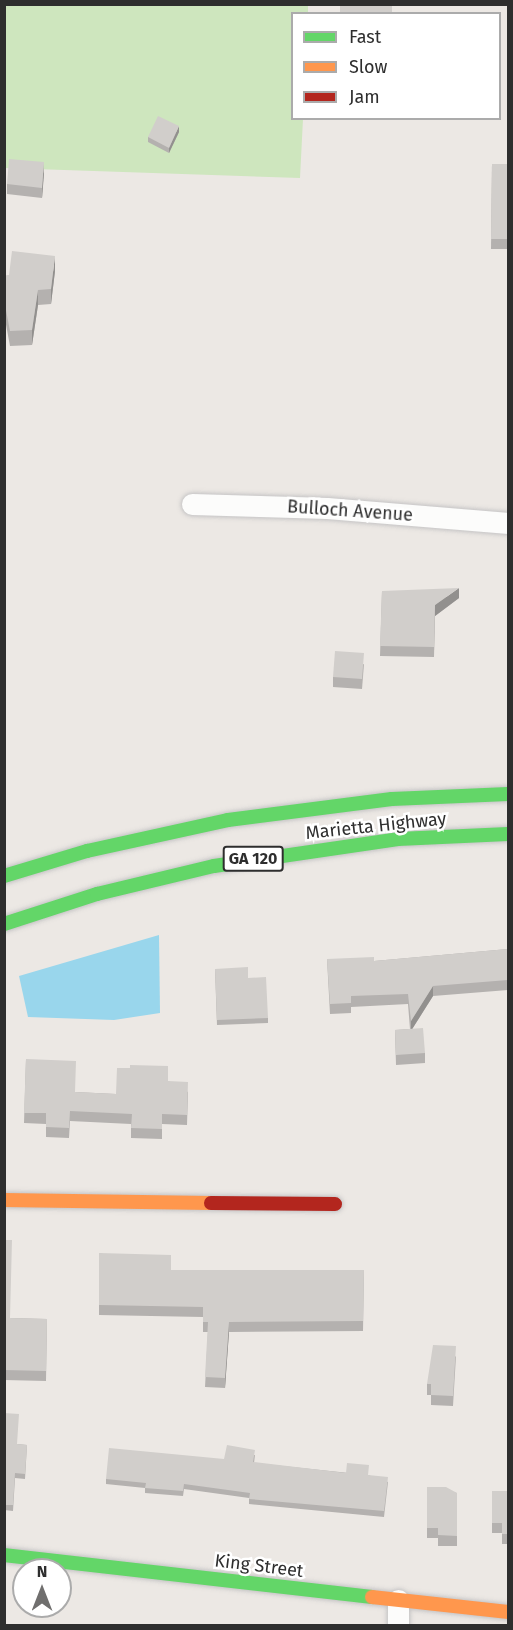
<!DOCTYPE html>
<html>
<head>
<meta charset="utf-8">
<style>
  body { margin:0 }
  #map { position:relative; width:513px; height:1630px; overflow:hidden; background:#ece8e4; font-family:"Fira Sans",sans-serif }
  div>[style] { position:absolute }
  .green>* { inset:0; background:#cee6be }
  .water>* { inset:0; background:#99d6ec }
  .roads { filter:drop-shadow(0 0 2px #c5c4c5) drop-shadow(0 0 2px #c5c4c5) }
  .street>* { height:21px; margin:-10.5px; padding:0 10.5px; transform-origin:10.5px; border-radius:10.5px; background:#fcfcfb }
  .fast>* { height:14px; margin:-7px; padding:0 7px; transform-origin:7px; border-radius:7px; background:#63d668 }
  .slow>* { height:14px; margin:-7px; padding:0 7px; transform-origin:7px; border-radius:7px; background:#ff974d }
  .jam>* { height:14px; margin:-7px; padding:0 7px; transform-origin:7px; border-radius:7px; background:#b3261e }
  .wall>* { inset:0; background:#b4b1af }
  .shaded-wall>* { inset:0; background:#92908e }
  .building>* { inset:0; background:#d1cecb }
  span { translate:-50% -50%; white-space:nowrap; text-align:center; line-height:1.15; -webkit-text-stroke:5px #fff; paint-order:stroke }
  .shield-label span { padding:2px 4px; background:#fff; border:2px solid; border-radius:4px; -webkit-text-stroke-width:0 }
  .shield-label { font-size:16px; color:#2e2e2e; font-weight:700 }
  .street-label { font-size:18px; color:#2e2e2e }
  .frame { position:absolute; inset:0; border:6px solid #2e2e2e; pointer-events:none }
  .legend { position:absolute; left:291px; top:12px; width:210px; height:108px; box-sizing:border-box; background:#fff; border:2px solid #ababab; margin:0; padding:8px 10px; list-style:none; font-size:18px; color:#2e2e2e }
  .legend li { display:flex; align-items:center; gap:12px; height:30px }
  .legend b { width:30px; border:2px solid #ababab }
  .north { position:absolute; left:12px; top:1558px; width:60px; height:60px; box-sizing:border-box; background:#fff; border:2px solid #ababab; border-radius:50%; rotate:0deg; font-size:16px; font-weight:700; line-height:24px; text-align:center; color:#2e2e2e }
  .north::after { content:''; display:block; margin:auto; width:21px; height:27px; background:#706f6e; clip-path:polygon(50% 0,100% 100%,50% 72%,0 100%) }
</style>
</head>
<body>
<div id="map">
  <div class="green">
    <i style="clip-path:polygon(5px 5px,308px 5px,308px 13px,292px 14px,292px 118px,303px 119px,300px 178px,5px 168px)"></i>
  </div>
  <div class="water">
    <i style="clip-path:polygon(159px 935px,160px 1013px,114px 1020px,28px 1017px,19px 976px)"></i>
  </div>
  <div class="roads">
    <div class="street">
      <i style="left:192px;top:504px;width:135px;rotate:1.7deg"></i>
      <i style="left:327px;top:508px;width:182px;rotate:4.7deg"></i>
      <i style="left:398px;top:1626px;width:26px;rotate:-90deg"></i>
    </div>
    <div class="fast">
      <i style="left:4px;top:876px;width:87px;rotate:-16.8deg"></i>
      <i style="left:87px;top:851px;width:144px;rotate:-12.4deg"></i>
      <i style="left:228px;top:820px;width:165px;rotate:-7.3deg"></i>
      <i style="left:392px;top:799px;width:116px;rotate:-2.5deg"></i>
      <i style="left:4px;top:924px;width:98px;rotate:-17.9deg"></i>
      <i style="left:97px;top:894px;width:120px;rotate:-13.5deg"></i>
      <i style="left:214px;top:866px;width:186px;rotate:-8.3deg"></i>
      <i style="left:398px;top:839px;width:110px;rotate:-2.6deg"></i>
      <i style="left:4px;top:1555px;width:370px;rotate:6.5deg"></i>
    </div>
    <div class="slow">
      <i style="left:4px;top:1200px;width:207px;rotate:0.8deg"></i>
      <i style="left:372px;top:1597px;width:137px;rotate:6.3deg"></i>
    </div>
    <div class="jam">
      <i style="left:211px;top:1203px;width:124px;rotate:0.5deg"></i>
    </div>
  </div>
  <div class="wall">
    <i style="clip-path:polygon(179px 132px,169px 153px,148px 142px,148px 137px)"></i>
    <i style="clip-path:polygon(492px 164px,508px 164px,508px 249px,491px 249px)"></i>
    <i style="clip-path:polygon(44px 173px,42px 198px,7px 194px,7px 184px)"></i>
    <i style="clip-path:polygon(55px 271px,51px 304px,38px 305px,32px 345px,10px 346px,4px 314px,4px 276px)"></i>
    <i style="clip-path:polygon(382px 591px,459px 598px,435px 616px,434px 657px,380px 656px)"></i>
    <i style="clip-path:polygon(364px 664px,362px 689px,333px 687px,333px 677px)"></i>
    <i style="clip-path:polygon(508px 949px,508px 990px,433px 996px,412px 1029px,425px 1053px,425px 1063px,396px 1065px,395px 1030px,410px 1029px,408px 1004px,351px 1007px,351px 1013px,330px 1014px,327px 959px,374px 961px)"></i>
    <i style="clip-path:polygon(215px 969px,248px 978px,268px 1018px,268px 1023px,217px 1025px)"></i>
    <i style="clip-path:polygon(26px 1059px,75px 1092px,116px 1094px,168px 1081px,188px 1092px,187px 1125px,162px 1124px,162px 1139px,131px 1138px,131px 1124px,70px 1121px,69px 1138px,46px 1137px,46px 1124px,24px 1123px)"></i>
    <i style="clip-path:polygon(4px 1240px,10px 1318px,47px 1319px,46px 1381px,4px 1380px)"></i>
    <i style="clip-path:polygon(99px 1253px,171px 1270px,364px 1270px,363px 1331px,229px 1332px,225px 1388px,205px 1387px,208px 1332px,203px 1332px,203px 1317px,99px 1315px)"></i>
    <i style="clip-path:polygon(456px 1356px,453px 1406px,431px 1405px,431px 1395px,427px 1395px,427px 1384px)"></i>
    <i style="clip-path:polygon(4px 1413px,17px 1444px,27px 1445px,25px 1479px,15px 1478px,13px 1511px,4px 1510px)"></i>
    <i style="clip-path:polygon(255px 1455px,254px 1463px,368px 1475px,388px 1482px,384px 1517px,249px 1504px,249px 1498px,184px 1489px,183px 1496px,145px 1493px,145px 1488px,106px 1484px,106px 1479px,224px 1459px)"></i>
    <i style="clip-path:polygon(427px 1487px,457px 1493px,457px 1546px,438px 1546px,438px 1538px,427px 1538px)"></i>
    <i style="clip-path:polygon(492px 1491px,508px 1491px,508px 1544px,502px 1544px,502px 1533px,492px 1533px)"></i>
  </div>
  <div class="shaded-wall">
    <i style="clip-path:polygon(179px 126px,179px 132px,169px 153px,169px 148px)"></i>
    <i style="clip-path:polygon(44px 162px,44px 173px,42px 198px,42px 188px)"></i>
    <i style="clip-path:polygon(55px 256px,55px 271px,51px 304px,51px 289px)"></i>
    <i style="clip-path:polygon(38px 290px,38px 305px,32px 345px,32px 330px)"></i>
    <i style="clip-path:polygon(459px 588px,459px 598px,435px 616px,434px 657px,435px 605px)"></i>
    <i style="clip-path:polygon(433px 986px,433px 996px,411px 1031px,411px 1021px)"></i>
    <i style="clip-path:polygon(229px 1322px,229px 1332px,225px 1388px,225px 1378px)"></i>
  </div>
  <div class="building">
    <i style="clip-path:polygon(340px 4px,392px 4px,392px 14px,340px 14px)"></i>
    <i style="clip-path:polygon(158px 116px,179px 126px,169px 148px,148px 137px)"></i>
    <i style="clip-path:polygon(9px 159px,44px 162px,42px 188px,7px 184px)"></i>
    <i style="clip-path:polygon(492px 164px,508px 164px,508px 239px,491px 239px)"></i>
    <i style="clip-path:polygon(12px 251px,55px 256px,51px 289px,38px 290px,32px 330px,10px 331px,4px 300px,4px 276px,9px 275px)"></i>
    <i style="clip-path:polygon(459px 588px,435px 605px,434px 647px,380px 646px,382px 591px)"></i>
    <i style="clip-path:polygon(335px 651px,364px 653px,362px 679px,333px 677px)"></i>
    <i style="clip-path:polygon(508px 949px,508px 980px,433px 986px,411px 1021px,408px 994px,351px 996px,351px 1003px,330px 1004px,327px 959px,374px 957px,374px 961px)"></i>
    <i style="clip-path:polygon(248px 967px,248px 978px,266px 977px,268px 1018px,217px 1020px,215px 969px)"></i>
    <i style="clip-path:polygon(423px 1028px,425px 1053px,396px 1055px,395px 1030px)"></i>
    <i style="clip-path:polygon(26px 1059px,76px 1061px,75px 1092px,116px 1094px,117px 1068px,130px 1068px,130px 1065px,168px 1066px,168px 1081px,188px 1082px,187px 1115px,162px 1114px,162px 1129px,131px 1128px,132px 1114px,70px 1111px,69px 1128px,46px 1127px,46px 1113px,24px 1113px)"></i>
    <i style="clip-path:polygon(4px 1240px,12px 1240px,10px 1318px,47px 1319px,46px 1371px,4px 1370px)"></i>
    <i style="clip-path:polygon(99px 1253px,171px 1255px,171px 1270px,364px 1270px,363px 1321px,229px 1322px,225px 1378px,205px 1377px,208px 1322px,203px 1322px,203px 1307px,99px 1305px)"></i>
    <i style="clip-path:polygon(433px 1345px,456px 1346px,453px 1396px,431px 1395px,431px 1384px,427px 1384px)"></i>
    <i style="clip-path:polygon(4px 1413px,19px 1414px,17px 1444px,27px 1445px,25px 1474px,15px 1473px,13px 1505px,4px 1505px)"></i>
    <i style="clip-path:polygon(227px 1445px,255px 1450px,253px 1462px,346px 1473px,347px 1463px,369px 1465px,368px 1475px,388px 1477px,384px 1511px,249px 1499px,250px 1493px,184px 1484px,183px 1491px,145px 1488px,146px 1483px,106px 1479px,109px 1448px,224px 1459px)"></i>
    <i style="clip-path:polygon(427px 1487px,446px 1487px,457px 1493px,457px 1536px,438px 1535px,438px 1528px,427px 1528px)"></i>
    <i style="clip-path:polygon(492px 1491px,508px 1491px,508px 1534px,502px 1534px,502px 1523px,492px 1523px)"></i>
  </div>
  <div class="shield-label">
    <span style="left:253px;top:859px">GA 120</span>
  </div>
  <div class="street-label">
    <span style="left:350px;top:511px;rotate:4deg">Bulloch Avenue</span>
    <span style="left:376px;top:826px;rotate:-6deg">Marietta Highway</span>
    <span style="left:259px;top:1566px;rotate:7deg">King Street</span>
  </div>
  <div class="frame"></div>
  <ul class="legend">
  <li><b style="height:8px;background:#63d668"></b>Fast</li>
  <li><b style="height:8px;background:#ff974d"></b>Slow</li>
  <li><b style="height:8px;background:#b3261e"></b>Jam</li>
  </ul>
  <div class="north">N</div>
</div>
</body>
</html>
